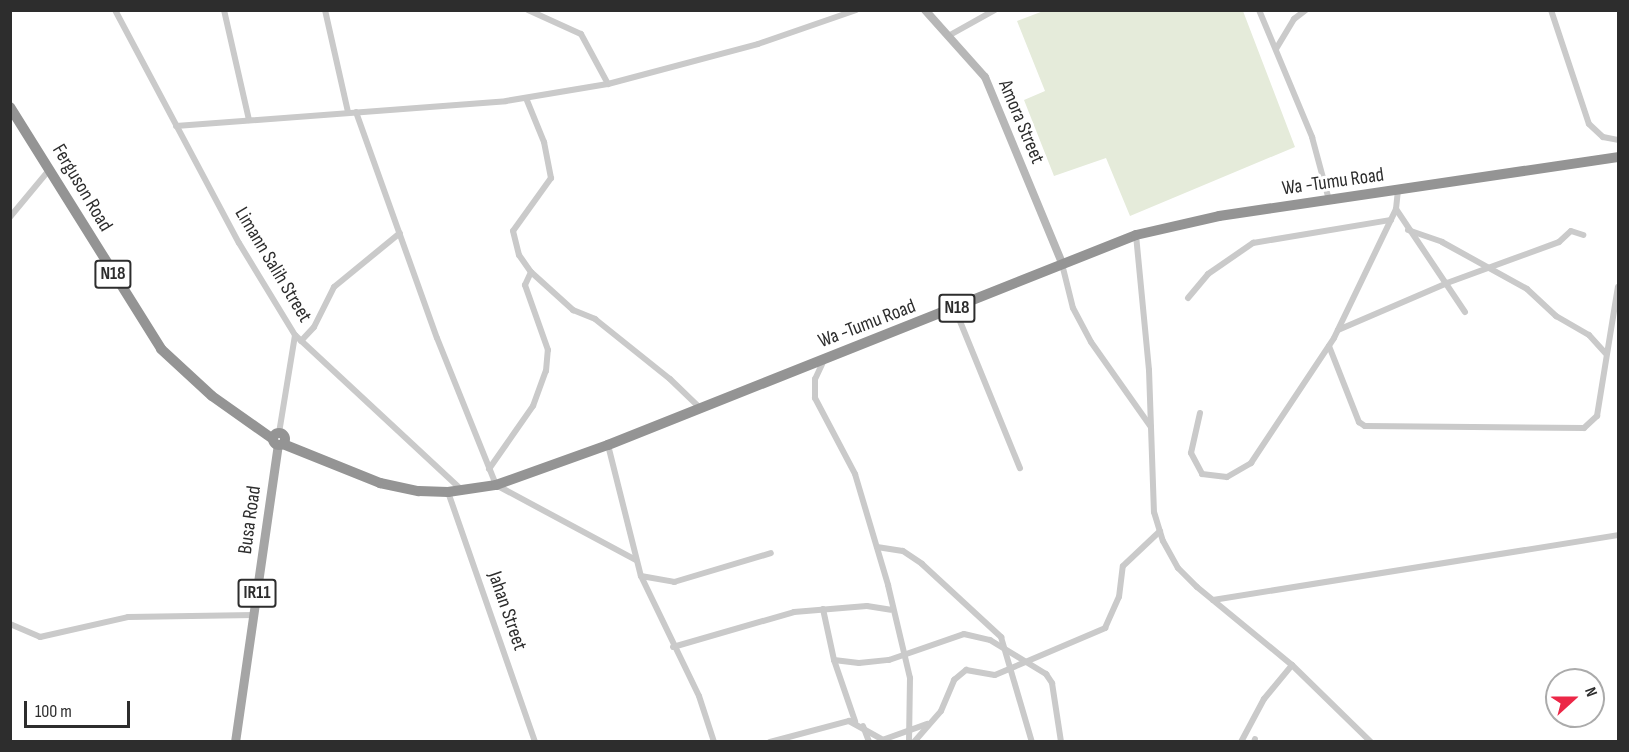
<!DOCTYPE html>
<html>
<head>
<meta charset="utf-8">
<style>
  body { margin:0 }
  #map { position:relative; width:1629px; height:752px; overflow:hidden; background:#fff; font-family:"Sofia Sans Condensed",sans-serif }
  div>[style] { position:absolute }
  .green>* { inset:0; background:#e5ebda }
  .street>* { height:6px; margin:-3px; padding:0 3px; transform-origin:3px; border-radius:3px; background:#cacaca }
  .secondary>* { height:8px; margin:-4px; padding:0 4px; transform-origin:4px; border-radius:4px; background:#b7b7b7 }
  .primary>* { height:9px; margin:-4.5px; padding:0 4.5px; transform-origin:4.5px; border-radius:4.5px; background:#a5a5a5 }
  .highway>* { height:10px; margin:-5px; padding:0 5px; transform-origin:5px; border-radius:5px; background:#949494 }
  .highway>.ring { margin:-5px; padding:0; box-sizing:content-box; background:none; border:10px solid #949494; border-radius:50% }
  span { translate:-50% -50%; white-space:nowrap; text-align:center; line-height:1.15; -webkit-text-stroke:6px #fff; paint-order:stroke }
  .shield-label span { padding:2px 4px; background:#fff; border:2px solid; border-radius:4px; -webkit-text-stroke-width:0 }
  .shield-label { font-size:18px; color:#2d2d2d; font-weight:700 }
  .street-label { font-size:20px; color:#2d2d2d }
  .frame { position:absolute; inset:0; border:12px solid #2d2d2d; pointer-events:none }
  .north { position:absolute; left:1545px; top:668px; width:60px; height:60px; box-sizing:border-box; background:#fff; border:2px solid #ababab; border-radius:50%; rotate:69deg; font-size:16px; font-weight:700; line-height:24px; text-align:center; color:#2d2d2d }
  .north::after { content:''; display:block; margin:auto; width:21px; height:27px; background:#ec2747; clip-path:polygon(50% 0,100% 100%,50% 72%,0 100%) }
  .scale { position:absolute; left:24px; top:701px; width:106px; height:27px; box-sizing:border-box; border:3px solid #2d2d2d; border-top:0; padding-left:8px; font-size:18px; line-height:21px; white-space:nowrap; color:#2d2d2d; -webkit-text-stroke:4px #fff; paint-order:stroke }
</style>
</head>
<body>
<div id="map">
  <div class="green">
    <i style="clip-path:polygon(1046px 10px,1243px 11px,1295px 147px,1130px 216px,1106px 158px,1054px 176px,1024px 100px,1045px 91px,1017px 21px)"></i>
  </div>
  <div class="street">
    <i style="left:115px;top:10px;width:264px;rotate:62deg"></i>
    <i style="left:239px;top:243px;width:108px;rotate:58.7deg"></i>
    <i style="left:295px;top:335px;width:228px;rotate:42.9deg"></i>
    <i style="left:224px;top:10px;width:113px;rotate:77.2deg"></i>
    <i style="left:325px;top:10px;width:105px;rotate:77.3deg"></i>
    <i style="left:528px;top:10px;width:58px;rotate:24.4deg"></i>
    <i style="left:581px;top:34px;width:57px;rotate:61.6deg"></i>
    <i style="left:1259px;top:10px;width:138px;rotate:67.3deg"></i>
    <i style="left:1312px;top:137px;width:65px;rotate:74.9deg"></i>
    <i style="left:1551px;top:10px;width:120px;rotate:71.6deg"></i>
    <i style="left:1589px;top:124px;width:19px;rotate:43deg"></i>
    <i style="left:1603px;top:137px;width:15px;rotate:11deg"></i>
    <i style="left:950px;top:35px;width:51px;rotate:-29.1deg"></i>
    <i style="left:1276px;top:49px;width:35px;rotate:-59deg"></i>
    <i style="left:1294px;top:19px;width:15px;rotate:-37deg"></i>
    <i style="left:526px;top:98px;width:48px;rotate:67.8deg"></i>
    <i style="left:544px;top:142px;width:37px;rotate:79deg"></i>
    <i style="left:551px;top:178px;width:65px;rotate:125.6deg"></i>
    <i style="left:513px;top:231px;width:25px;rotate:76deg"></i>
    <i style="left:519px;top:255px;width:21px;rotate:55deg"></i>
    <i style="left:531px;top:272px;width:57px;rotate:42.1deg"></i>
    <i style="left:573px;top:310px;width:24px;rotate:22deg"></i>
    <i style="left:595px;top:319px;width:96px;rotate:38.7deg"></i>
    <i style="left:670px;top:379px;width:42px;rotate:44deg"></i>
    <i style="left:356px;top:112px;width:240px;rotate:70.3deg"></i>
    <i style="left:437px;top:338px;width:158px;rotate:68.1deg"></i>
    <i style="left:496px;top:485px;width:159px;rotate:28.2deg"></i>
    <i style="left:176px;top:126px;width:331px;rotate:-4.3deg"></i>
    <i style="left:506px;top:101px;width:103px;rotate:-9.5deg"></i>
    <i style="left:608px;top:84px;width:155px;rotate:-14.9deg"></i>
    <i style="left:758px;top:44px;width:104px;rotate:-19.1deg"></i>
    <i style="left:1396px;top:209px;width:124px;rotate:56.2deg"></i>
    <i style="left:10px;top:217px;width:61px;rotate:-50.3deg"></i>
    <i style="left:1408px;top:230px;width:36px;rotate:19deg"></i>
    <i style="left:1442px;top:242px;width:97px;rotate:28.9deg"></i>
    <i style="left:1527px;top:289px;width:40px;rotate:43deg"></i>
    <i style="left:1556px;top:316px;width:38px;rotate:30deg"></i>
    <i style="left:1589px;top:335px;width:24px;rotate:48deg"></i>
    <i style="left:1136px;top:235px;width:136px;rotate:84.5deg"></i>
    <i style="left:1149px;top:370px;width:142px;rotate:88deg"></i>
    <i style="left:1154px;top:512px;width:30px;rotate:73deg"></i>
    <i style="left:1163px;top:541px;width:31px;rotate:61deg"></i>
    <i style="left:1178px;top:568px;width:27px;rotate:45deg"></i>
    <i style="left:1197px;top:587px;width:123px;rotate:39.4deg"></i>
    <i style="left:1292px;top:665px;width:110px;rotate:44.3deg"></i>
    <i style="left:1062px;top:264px;width:45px;rotate:76deg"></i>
    <i style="left:1073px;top:308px;width:38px;rotate:62deg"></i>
    <i style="left:1091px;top:342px;width:104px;rotate:54.8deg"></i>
    <i style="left:1188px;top:298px;width:31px;rotate:-50deg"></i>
    <i style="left:1208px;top:274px;width:55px;rotate:-34.6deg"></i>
    <i style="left:1253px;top:243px;width:140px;rotate:-9.5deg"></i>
    <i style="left:955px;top:309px;width:172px;rotate:67.8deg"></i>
    <i style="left:1338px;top:330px;width:119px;rotate:-23.3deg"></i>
    <i style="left:1447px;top:283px;width:119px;rotate:-20.1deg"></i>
    <i style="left:1559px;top:242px;width:16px;rotate:-43deg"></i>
    <i style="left:1571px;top:231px;width:13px;rotate:18deg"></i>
    <i style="left:301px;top:341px;width:19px;rotate:-47deg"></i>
    <i style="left:314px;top:327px;width:45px;rotate:-63.4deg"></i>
    <i style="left:334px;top:287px;width:85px;rotate:-39.3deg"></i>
    <i style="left:1329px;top:346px;width:82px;rotate:68.5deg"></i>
    <i style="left:1359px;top:422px;width:7px;rotate:34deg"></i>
    <i style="left:1365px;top:426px;width:219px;rotate:0.5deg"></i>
    <i style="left:1584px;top:428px;width:18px;rotate:-43deg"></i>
    <i style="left:1597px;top:416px;width:131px;rotate:-80.8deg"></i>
    <i style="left:824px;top:360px;width:21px;rotate:115deg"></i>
    <i style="left:815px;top:379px;width:19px;rotate:90deg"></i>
    <i style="left:815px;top:398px;width:86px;rotate:62.2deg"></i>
    <i style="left:855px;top:474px;width:116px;rotate:73.4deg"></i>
    <i style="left:888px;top:585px;width:96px;rotate:76.7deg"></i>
    <i style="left:910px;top:678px;width:64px;rotate:90.9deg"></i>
    <i style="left:1200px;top:413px;width:41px;rotate:102.7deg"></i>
    <i style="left:1191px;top:453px;width:24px;rotate:62deg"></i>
    <i style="left:1202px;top:474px;width:25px;rotate:7deg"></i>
    <i style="left:1227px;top:477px;width:28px;rotate:-30deg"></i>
    <i style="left:1251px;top:463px;width:150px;rotate:-56.4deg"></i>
    <i style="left:1334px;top:338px;width:143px;rotate:-64.3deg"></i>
    <i style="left:1396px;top:209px;width:18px;rotate:-84deg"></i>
    <i style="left:279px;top:433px;width:99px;rotate:-80.7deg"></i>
    <i style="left:608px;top:445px;width:135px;rotate:75.9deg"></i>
    <i style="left:641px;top:576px;width:133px;rotate:64.2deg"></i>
    <i style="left:699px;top:696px;width:48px;rotate:71.9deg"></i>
    <i style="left:489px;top:469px;width:77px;rotate:-55.1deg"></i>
    <i style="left:533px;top:406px;width:37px;rotate:-70deg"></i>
    <i style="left:546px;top:371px;width:21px;rotate:-85deg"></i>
    <i style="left:548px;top:350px;width:69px;rotate:-109.5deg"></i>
    <i style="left:525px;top:285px;width:14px;rotate:-65deg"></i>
    <i style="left:448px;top:492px;width:265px;rotate:70.8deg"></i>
    <i style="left:877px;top:547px;width:26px;rotate:9deg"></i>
    <i style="left:903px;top:551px;width:23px;rotate:34deg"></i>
    <i style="left:922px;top:564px;width:108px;rotate:42.7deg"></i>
    <i style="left:1001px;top:637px;width:109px;rotate:73.6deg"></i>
    <i style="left:641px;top:576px;width:34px;rotate:10deg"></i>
    <i style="left:674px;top:582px;width:101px;rotate:-16.6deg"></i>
    <i style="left:1213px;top:600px;width:410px;rotate:-9.1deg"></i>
    <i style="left:823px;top:609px;width:52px;rotate:77.8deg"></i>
    <i style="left:834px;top:660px;width:65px;rotate:71deg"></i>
    <i style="left:10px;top:624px;width:33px;rotate:23deg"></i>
    <i style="left:40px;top:637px;width:90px;rotate:-12.8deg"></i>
    <i style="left:128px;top:617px;width:126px;rotate:-0.9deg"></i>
    <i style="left:673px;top:647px;width:126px;rotate:-16.1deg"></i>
    <i style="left:794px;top:612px;width:73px;rotate:-4.7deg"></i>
    <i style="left:867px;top:606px;width:24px;rotate:9deg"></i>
    <i style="left:834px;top:660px;width:25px;rotate:7deg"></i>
    <i style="left:859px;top:663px;width:30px;rotate:-6deg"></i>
    <i style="left:889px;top:660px;width:79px;rotate:-19.1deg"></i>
    <i style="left:964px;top:634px;width:27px;rotate:13deg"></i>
    <i style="left:990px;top:640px;width:66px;rotate:31.3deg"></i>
    <i style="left:1046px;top:674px;width:11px;rotate:56deg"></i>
    <i style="left:1052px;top:683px;width:60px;rotate:81.3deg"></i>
    <i style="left:863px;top:726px;width:17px;rotate:69deg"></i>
    <i style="left:885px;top:739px;width:45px;rotate:-19.7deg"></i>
    <i style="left:770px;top:742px;width:82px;rotate:-14.9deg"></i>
    <i style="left:849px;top:721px;width:43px;rotate:28.9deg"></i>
    <i style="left:914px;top:742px;width:41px;rotate:-48.9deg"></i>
    <i style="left:941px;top:711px;width:34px;rotate:-67deg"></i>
    <i style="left:954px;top:680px;width:16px;rotate:-40deg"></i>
    <i style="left:966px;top:670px;width:29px;rotate:10deg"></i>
    <i style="left:995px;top:675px;width:120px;rotate:-23.1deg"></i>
    <i style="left:1105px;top:628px;width:34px;rotate:-66deg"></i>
    <i style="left:1119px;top:597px;width:31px;rotate:-83deg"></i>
    <i style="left:1123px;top:566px;width:51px;rotate:-43.4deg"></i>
    <i style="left:1241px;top:742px;width:49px;rotate:-61.9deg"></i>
    <i style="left:1264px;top:699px;width:44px;rotate:-50.5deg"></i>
    <i style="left:1254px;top:742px;width:3px;rotate:-72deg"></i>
  </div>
  <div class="secondary">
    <i style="left:925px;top:10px;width:90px;rotate:48.2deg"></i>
    <i style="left:985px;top:77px;width:201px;rotate:67.5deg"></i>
  </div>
  <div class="primary">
    <i style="left:235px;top:742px;width:300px;rotate:-81.8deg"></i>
  </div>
  <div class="highway">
    <i style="left:10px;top:107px;width:285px;rotate:58deg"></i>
    <i style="left:161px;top:349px;width:69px;rotate:42.7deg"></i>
    <i style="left:212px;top:396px;width:75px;rotate:35.2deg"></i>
    <i class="ring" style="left:273px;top:433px;width:2px;height:2px"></i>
    <i style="left:283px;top:444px;width:105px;rotate:21.9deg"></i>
    <i style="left:380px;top:483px;width:40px;rotate:12deg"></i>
    <i style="left:419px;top:491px;width:29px;rotate:2deg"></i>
    <i style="left:448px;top:492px;width:49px;rotate:-8.3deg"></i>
    <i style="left:496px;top:485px;width:119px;rotate:-19.7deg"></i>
    <i style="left:608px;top:445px;width:568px;rotate:-21.69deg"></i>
    <i style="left:1136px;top:235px;width:85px;rotate:-12.9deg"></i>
    <i style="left:1219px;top:216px;width:403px;rotate:-8.4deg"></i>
  </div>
  <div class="shield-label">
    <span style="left:113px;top:274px">N18</span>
    <span style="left:957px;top:308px">N18</span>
    <span style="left:257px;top:593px">IR11</span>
  </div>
  <div class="street-label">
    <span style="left:1021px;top:122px;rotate:67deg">Amora Street</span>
    <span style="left:1333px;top:182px;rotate:-8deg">Wa -Tumu Road</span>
    <span style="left:82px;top:188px;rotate:59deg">Ferguson Road</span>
    <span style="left:273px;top:265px;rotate:59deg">Limann Salih Street</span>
    <span style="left:867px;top:324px;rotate:-21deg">Wa -Tumu Road</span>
    <span style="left:250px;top:520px;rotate:-82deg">Busa Road</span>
    <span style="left:507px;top:611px;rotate:71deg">Jahan Street</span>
  </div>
  <div class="frame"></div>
  <div class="north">N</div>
  <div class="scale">100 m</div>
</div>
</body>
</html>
